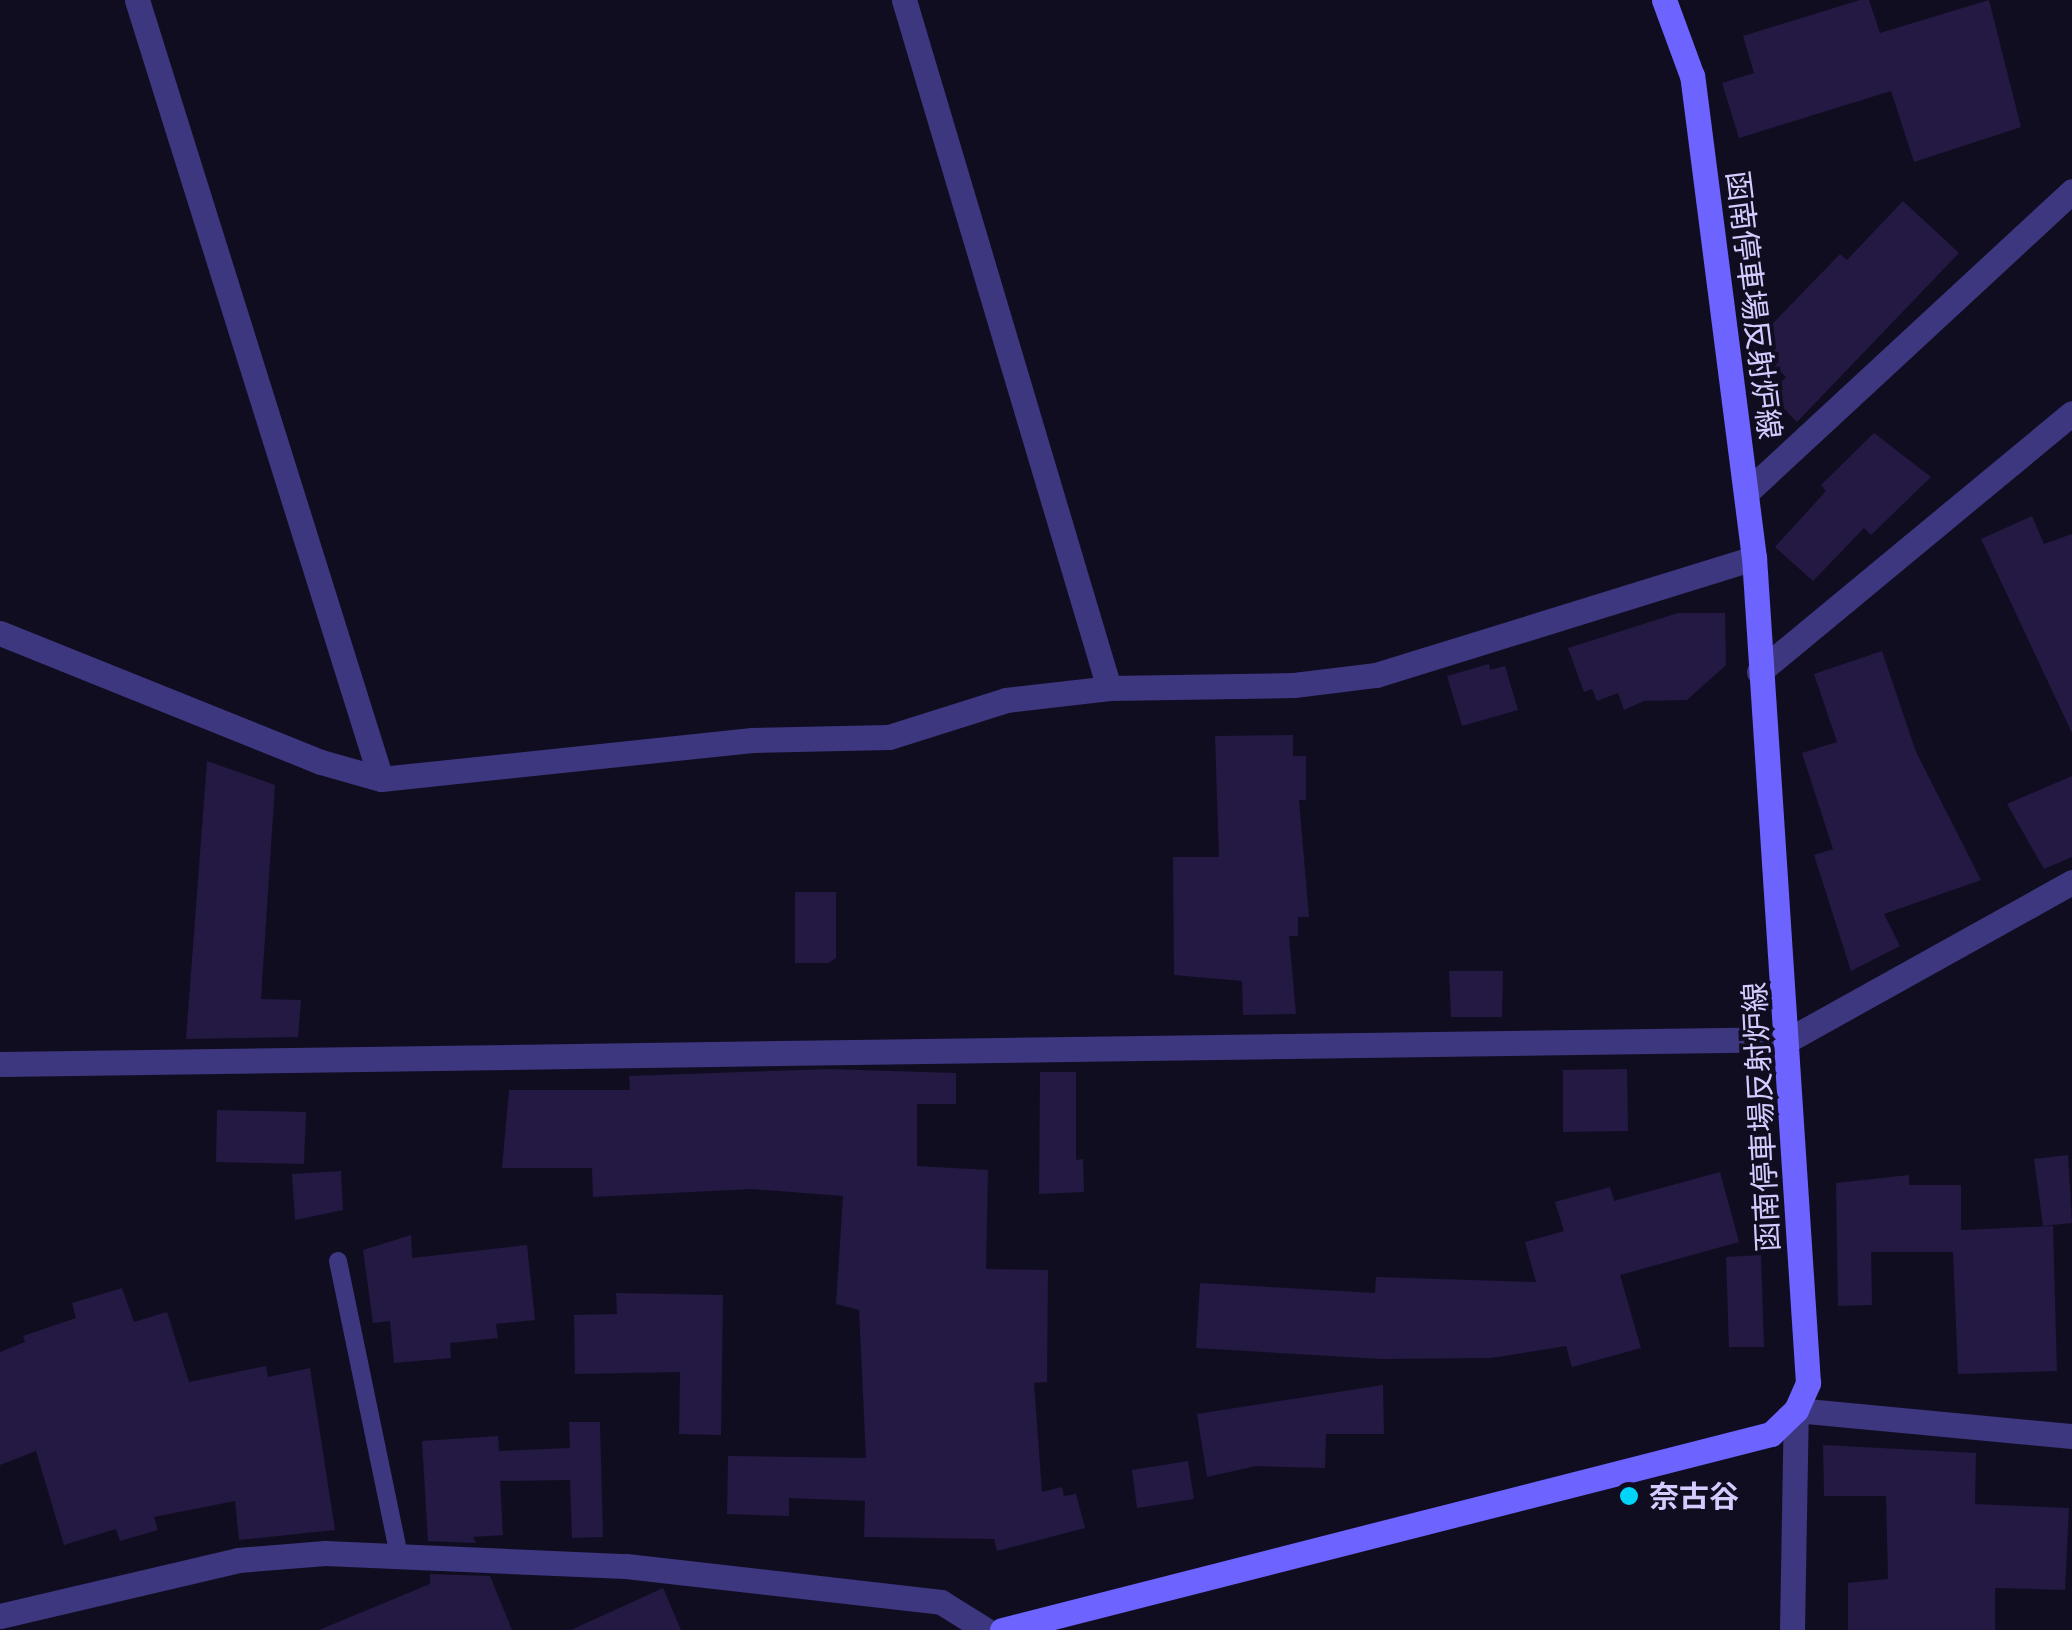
<!DOCTYPE html>
<html>
<head>
<meta charset="utf-8">
<style>
  body { margin:0 }
  #map { position:relative; width:2072px; height:1630px; overflow:hidden; background:#110d21; font-family:"Titillium Web","Noto Sans JP",sans-serif }
  div>[style] { position:absolute }
  .building>* { inset:0; background:#231942 }
  .service>* { height:18px; margin:-9px; padding:0 9px; transform-origin:9px; border-radius:9px; background:#3d3780 }
  .minor>* { height:25px; margin:-12.5px; padding:0 12.5px; transform-origin:12.5px; border-radius:12.5px; background:#3d3780 }
  .secondary>* { height:25px; margin:-12.5px; padding:0 12.5px; transform-origin:12.5px; border-radius:12.5px; background:#6d63ff }
  .dots>* { width:28px; height:28px; translate:-50% -50%; box-sizing:border-box; border:5px solid #110d21; border-radius:50% }
  span { translate:-50% -50%; white-space:nowrap; text-align:center; line-height:1.15; -webkit-text-stroke:8px #110d21; paint-order:stroke }
  .street-label { font-size:30px; color:#d4ccff }
  .poi-label { font-size:30px; color:#d4ccff; font-weight:700 }
  .left { translate:0 -50%; text-align:left }
</style>
</head>
<body>
<div id="map">
  <div class="building">
    <i style="clip-path:polygon(1860px 0,1869px 0,1880px 33px,1989px 0,2021px 127px,1914px 162px,1891px 91px,1739px 138px,1722px 83px,1754px 73px,1743px 36px)"></i>
    <i style="clip-path:polygon(1903px 201px,1959px 253px,1797px 422px,1769px 394px,1786px 377px,1752px 345px,1840px 254px,1847px 260px)"></i>
    <i style="clip-path:polygon(1874px 433px,1931px 477px,1871px 535px,1864px 528px,1813px 581px,1775px 547px,1826px 491px,1821px 485px)"></i>
    <i style="clip-path:polygon(2032px 516px,2044px 544px,2072px 534px,2072px 733px,1981px 539px)"></i>
    <i style="clip-path:polygon(1678px 613px,1725px 613px,1726px 665px,1687px 700px,1644px 701px,1624px 710px,1618px 693px,1597px 701px,1592px 689px,1584px 692px,1568px 648px)"></i>
    <i style="clip-path:polygon(1882px 651px,1916px 752px,1981px 880px,1884px 914px,1900px 946px,1851px 971px,1814px 855px,1833px 849px,1802px 753px,1837px 742px,1814px 674px)"></i>
    <i style="clip-path:polygon(1489px 664px,1490px 670px,1505px 666px,1518px 710px,1462px 726px,1447px 676px)"></i>
    <i style="clip-path:polygon(1293px 735px,1293px 756px,1306px 756px,1306px 800px,1299px 800px,1309px 917px,1298px 917px,1298px 936px,1289px 936px,1296px 1014px,1243px 1015px,1242px 981px,1174px 975px,1173px 857px,1219px 857px,1215px 736px)"></i>
    <i style="clip-path:polygon(207px 761px,275px 785px,261px 999px,301px 1000px,298px 1037px,186px 1039px)"></i>
    <i style="clip-path:polygon(2072px 776px,2072px 857px,2044px 869px,2007px 804px)"></i>
    <i style="clip-path:polygon(795px 892px,836px 892px,836px 958px,828px 963px,795px 963px)"></i>
    <i style="clip-path:polygon(1449px 971px,1503px 971px,1502px 1017px,1451px 1017px)"></i>
    <i style="clip-path:polygon(828px 1069px,956px 1073px,956px 1104px,917px 1104px,917px 1166px,988px 1170px,986px 1269px,1048px 1270px,1047px 1382px,1034px 1383px,1042px 1492px,1062px 1487px,1064px 1496px,1076px 1494px,1085px 1528px,997px 1551px,994px 1539px,864px 1537px,865px 1501px,789px 1498px,789px 1516px,727px 1514px,728px 1456px,866px 1458px,859px 1310px,836px 1304px,843px 1196px,751px 1189px,593px 1197px,592px 1168px,502px 1168px,509px 1090px,630px 1090px,629px 1076px)"></i>
    <i style="clip-path:polygon(1627px 1069px,1628px 1131px,1563px 1132px,1563px 1070px)"></i>
    <i style="clip-path:polygon(1040px 1072px,1076px 1072px,1076px 1160px,1083px 1159px,1084px 1192px,1039px 1194px)"></i>
    <i style="clip-path:polygon(217px 1110px,306px 1112px,304px 1164px,216px 1162px)"></i>
    <i style="clip-path:polygon(2068px 1155px,2072px 1223px,2043px 1226px,2034px 1159px)"></i>
    <i style="clip-path:polygon(341px 1171px,343px 1210px,295px 1220px,292px 1174px)"></i>
    <i style="clip-path:polygon(1720px 1172px,1739px 1242px,1620px 1275px,1641px 1348px,1572px 1367px,1566px 1346px,1491px 1358px,1382px 1359px,1196px 1348px,1200px 1283px,1375px 1293px,1376px 1277px,1536px 1282px,1525px 1242px,1564px 1231px,1555px 1202px,1610px 1187px,1614px 1201px)"></i>
    <i style="clip-path:polygon(1909px 1175px,1909px 1185px,1961px 1185px,1961px 1230px,2053px 1226px,2057px 1371px,1958px 1374px,1953px 1252px,1871px 1252px,1872px 1305px,1838px 1306px,1836px 1183px)"></i>
    <i style="clip-path:polygon(411px 1235px,412px 1258px,527px 1245px,535px 1320px,496px 1324px,498px 1338px,450px 1343px,451px 1358px,394px 1363px,390px 1321px,373px 1323px,363px 1250px)"></i>
    <i style="clip-path:polygon(1761px 1255px,1764px 1347px,1729px 1347px,1726px 1257px)"></i>
    <i style="clip-path:polygon(122px 1288px,134px 1322px,167px 1312px,189px 1382px,266px 1366px,268px 1377px,310px 1368px,335px 1530px,239px 1540px,235px 1501px,154px 1517px,158px 1530px,120px 1541px,116px 1529px,64px 1545px,36px 1451px,0 1465px,0 1352px,25px 1342px,23px 1336px,76px 1318px,72px 1303px)"></i>
    <i style="clip-path:polygon(616px 1293px,723px 1295px,721px 1435px,679px 1434px,680px 1372px,575px 1374px,574px 1315px,617px 1314px)"></i>
    <i style="clip-path:polygon(1383px 1385px,1384px 1434px,1326px 1434px,1325px 1468px,1256px 1466px,1207px 1477px,1197px 1414px)"></i>
    <i style="clip-path:polygon(569px 1422px,600px 1422px,603px 1537px,572px 1538px,570px 1480px,500px 1481px,503px 1535px,473px 1537px,476px 1543px,428px 1541px,422px 1441px,498px 1436px,499px 1451px,570px 1448px)"></i>
    <i style="clip-path:polygon(1823px 1445px,1976px 1453px,1975px 1504px,2069px 1508px,2065px 1590px,1995px 1588px,1995px 1630px,1848px 1630px,1848px 1583px,1888px 1579px,1886px 1496px,1824px 1496px)"></i>
    <i style="clip-path:polygon(1188px 1461px,1194px 1499px,1137px 1508px,1132px 1470px)"></i>
    <i style="clip-path:polygon(430px 1574px,490px 1576px,512px 1630px,319px 1630px,430px 1584px)"></i>
    <i style="clip-path:polygon(663px 1588px,681px 1630px,571px 1630px)"></i>
  </div>
  <div class="service">
    <i style="left:338px;top:1261px;width:301px;rotate:78.3deg"></i>
  </div>
  <div class="minor">
    <i style="left:137px;top:0;width:816px;rotate:72.61deg"></i>
    <i style="left:904px;top:0;width:718px;rotate:73.41deg"></i>
    <i style="left:1746px;top:493px;width:444px;rotate:-42.8deg"></i>
    <i style="left:0;top:633px;width:346px;rotate:21.9deg"></i>
    <i style="left:321px;top:762px;width:62px;rotate:15.8deg"></i>
    <i style="left:381px;top:779px;width:373px;rotate:-6deg"></i>
    <i style="left:752px;top:740px;width:137px;rotate:-1.3deg"></i>
    <i style="left:889px;top:737px;width:123px;rotate:-17.5deg"></i>
    <i style="left:1006px;top:700px;width:104px;rotate:-6.6deg"></i>
    <i style="left:1109px;top:688px;width:185px;rotate:-0.9deg"></i>
    <i style="left:1294px;top:685px;width:83px;rotate:-7deg"></i>
    <i style="left:1376px;top:675px;width:396px;rotate:-17.2deg"></i>
    <i style="left:1759px;top:672px;width:406px;rotate:-39.6deg"></i>
    <i style="left:0;top:1064px;width:1790px;rotate:-0.8deg"></i>
    <i style="left:1790px;top:1039px;width:323px;rotate:-29.1deg"></i>
    <i style="left:0;top:1616px;width:244px;rotate:-13.2deg"></i>
    <i style="left:238px;top:1560px;width:87px;rotate:-4.6deg"></i>
    <i style="left:325px;top:1553px;width:301px;rotate:2.5deg"></i>
    <i style="left:626px;top:1566px;width:317px;rotate:6.5deg"></i>
    <i style="left:941px;top:1602px;width:53px;rotate:31.9deg"></i>
    <i style="left:1792px;top:1630px;width:220px;rotate:-89deg"></i>
    <i style="left:1796px;top:1410px;width:277px;rotate:5.4deg"></i>
  </div>
  <div class="secondary">
    <i style="left:1002px;top:1630px;width:794px;rotate:-14.3deg"></i>
    <i style="left:1771px;top:1434px;width:35px;rotate:-44deg"></i>
    <i style="left:1796px;top:1410px;width:30px;rotate:-66deg"></i>
    <i style="left:1808px;top:1383px;width:827px;rotate:-93.74deg"></i>
    <i style="left:1754px;top:558px;width:486px;rotate:-97.3deg"></i>
    <i style="left:1692px;top:76px;width:81px;rotate:-110.2deg"></i>
  </div>
  <div class="dots">
    <i style="left:1629px;top:1496px;background:#00d5f7"></i>
  </div>
  <div class="street-label">
    <span style="left:1754px;top:305px;rotate:83deg">函南停車場反射炉線</span>
    <span style="left:1761px;top:1117px;rotate:-93deg">函南停車場反射炉線</span>
  </div>
  <div class="poi-label">
    <span class="left" style="left:1649px;top:1496px">奈古谷</span>
  </div>
</div>
</body>
</html>
